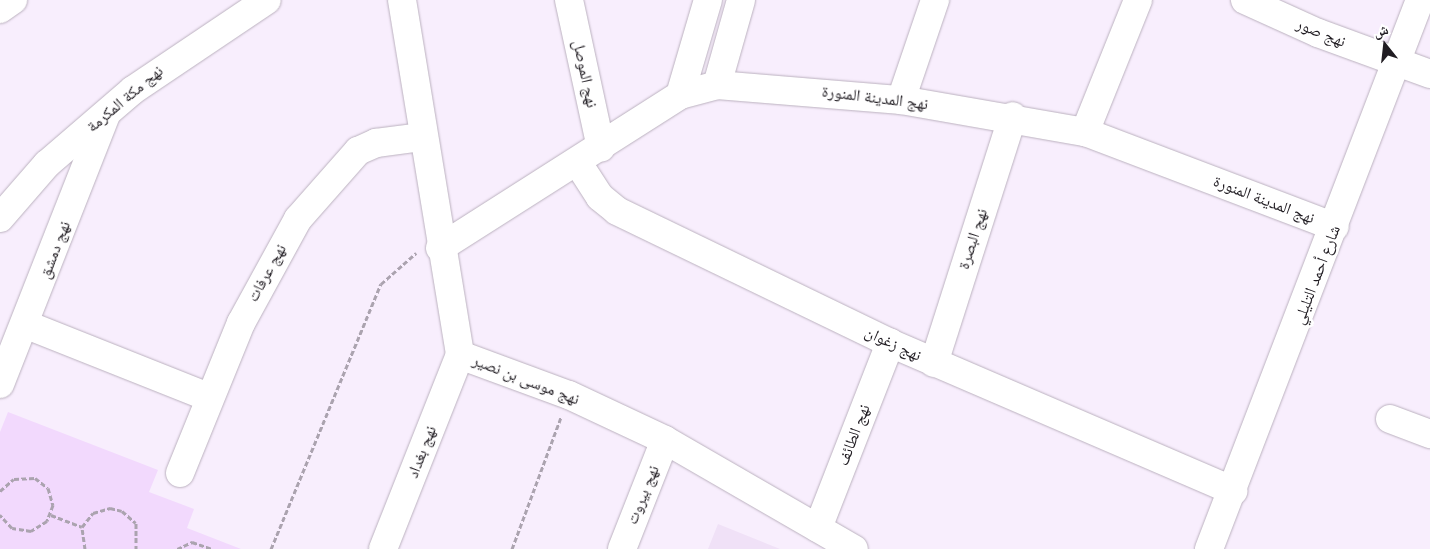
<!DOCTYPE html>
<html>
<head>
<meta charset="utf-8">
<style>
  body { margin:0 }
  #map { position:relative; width:1430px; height:549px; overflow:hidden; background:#f8eefd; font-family:Montserrat,"Noto Naskh Arabic",sans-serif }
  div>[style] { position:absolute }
  .built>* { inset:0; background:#f0e1f7 }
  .green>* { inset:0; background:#f2d9fd }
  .path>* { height:3px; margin-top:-1.5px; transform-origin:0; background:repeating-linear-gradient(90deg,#aba3af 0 5px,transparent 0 7.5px) }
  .roads { filter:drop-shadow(0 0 1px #bbb1bf) drop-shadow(0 0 1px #bbb1bf) }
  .minor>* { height:28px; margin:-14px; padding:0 14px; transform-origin:14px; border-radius:14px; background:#fff }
  .highway>* { height:28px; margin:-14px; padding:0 14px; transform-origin:14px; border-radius:14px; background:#fff }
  span { translate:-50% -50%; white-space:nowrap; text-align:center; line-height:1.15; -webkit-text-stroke:5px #fff; paint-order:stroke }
  .street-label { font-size:16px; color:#201c22 }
  .north { position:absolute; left:1360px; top:20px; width:50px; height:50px; -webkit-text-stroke:4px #fff; paint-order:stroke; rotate:344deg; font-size:14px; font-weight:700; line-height:20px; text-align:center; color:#201c22 }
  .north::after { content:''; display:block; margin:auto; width:18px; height:22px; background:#201c22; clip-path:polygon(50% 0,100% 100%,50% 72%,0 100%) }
</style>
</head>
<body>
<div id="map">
  <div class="built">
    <i style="clip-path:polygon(718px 524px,780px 549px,708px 549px)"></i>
  </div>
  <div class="green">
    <i style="clip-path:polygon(8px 412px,158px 470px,149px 492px,194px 509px,187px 528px,241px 549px,0 549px,0 432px)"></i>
  </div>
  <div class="path">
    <i style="left:0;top:491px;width:18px;rotate:-41deg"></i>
    <i style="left:14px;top:479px;width:21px;rotate:-3deg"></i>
    <i style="left:35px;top:478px;width:16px;rotate:38deg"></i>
    <i style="left:48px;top:488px;width:18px;rotate:74deg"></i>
    <i style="left:53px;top:505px;width:17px;rotate:111deg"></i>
    <i style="left:47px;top:521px;width:19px;rotate:148deg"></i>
    <i style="left:31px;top:531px;width:19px;rotate:-171deg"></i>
    <i style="left:12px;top:528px;width:18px;rotate:-133deg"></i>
    <i style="left:51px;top:515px;width:33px;rotate:21deg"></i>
    <i style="left:85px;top:549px;width:22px;rotate:-98deg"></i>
    <i style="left:82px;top:527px;width:18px;rotate:-52deg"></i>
    <i style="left:93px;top:513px;width:18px;rotate:-16deg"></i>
    <i style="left:110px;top:508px;width:12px;rotate:14deg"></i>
    <i style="left:122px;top:511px;width:18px;rotate:41deg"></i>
    <i style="left:136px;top:523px;width:26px;rotate:90deg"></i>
    <i style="left:177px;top:549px;width:17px;rotate:-25deg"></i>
    <i style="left:192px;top:542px;width:21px;rotate:19deg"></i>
    <i style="left:271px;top:549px;width:287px;rotate:-67.5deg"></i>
    <i style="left:381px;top:284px;width:47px;rotate:-41.5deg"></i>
    <i style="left:512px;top:549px;width:141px;rotate:-69.6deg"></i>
  </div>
  <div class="roads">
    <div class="minor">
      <i style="left:402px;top:0;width:360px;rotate:80.7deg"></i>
      <i style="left:460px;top:355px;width:116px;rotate:20.2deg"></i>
      <i style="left:569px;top:395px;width:106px;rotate:25.1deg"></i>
      <i style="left:665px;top:440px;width:218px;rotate:30deg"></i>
      <i style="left:569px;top:0;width:151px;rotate:77.8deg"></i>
      <i style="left:1245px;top:0;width:80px;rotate:24.3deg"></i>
      <i style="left:1318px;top:33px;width:119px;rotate:20.1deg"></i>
      <i style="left:717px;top:85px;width:88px;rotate:-74.2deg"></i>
      <i style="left:680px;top:95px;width:99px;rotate:-73.6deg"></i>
      <i style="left:901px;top:100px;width:106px;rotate:-71.2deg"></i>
      <i style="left:1085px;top:132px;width:142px;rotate:-68.1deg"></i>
      <i style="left:578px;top:163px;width:40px;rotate:57.1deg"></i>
      <i style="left:600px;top:197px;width:22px;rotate:39deg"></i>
      <i style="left:617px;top:211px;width:303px;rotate:25.8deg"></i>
      <i style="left:890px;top:343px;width:374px;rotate:23.3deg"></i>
      <i style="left:0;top:218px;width:72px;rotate:-49deg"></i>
      <i style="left:47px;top:164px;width:113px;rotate:-40.7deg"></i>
      <i style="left:133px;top:90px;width:161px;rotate:-33.9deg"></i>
      <i style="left:440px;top:248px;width:285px;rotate:-32.5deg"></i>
      <i style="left:680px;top:95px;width:38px;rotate:-15deg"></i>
      <i style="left:717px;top:85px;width:185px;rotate:4.7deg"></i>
      <i style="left:901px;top:100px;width:187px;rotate:9.9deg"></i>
      <i style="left:1085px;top:132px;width:267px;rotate:20.8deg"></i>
      <i style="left:27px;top:325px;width:195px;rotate:21.7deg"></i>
      <i style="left:934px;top:363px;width:259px;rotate:-72.3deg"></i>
      <i style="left:0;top:384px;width:287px;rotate:-68.5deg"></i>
      <i style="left:1390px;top:419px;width:43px;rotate:20.6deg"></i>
      <i style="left:180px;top:473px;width:162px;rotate:-67.9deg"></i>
      <i style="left:241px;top:323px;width:119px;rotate:-61.3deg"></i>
      <i style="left:298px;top:219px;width:91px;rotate:-48.6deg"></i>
      <i style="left:358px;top:151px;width:20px;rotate:-24deg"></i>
      <i style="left:376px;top:143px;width:45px;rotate:-7.6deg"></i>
      <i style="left:818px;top:528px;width:199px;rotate:-68.7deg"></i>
      <i style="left:383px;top:549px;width:209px;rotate:-68.4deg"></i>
      <i style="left:622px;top:549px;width:117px;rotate:-68.5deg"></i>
      <i style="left:1209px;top:549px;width:588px;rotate:-68.98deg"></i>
    </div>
    <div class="highway">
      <i style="left:0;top:9px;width:16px;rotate:-35deg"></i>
    </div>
  </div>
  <div class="street-label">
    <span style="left:1321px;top:33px;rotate:22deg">نهج صور</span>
    <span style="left:585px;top:74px;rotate:78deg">نهج الموصل</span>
    <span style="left:875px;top:98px;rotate:7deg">نهج المدينة المنورة</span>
    <span style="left:125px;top:99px;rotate:-40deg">نهج مكة المكرمة</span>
    <span style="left:1264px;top:200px;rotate:21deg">نهج المدينة المنورة</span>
    <span style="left:973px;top:239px;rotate:-72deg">نهج البصرة</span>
    <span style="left:55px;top:250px;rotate:-69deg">نهج دمشق</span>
    <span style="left:267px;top:273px;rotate:-61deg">نهج عرفات</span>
    <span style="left:1317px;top:275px;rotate:-69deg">شارع أحمد التليلي</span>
    <span style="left:893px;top:344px;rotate:25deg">نهج زغوان</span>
    <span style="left:526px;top:380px;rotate:21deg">نهج موسى بن نصير</span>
    <span style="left:854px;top:435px;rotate:-69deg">نهج الطائف</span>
    <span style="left:422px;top:452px;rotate:-69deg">نهج بغداد</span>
    <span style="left:643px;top:495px;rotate:-68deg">نهج بيروت</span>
  </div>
  <div class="north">ش</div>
</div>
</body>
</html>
